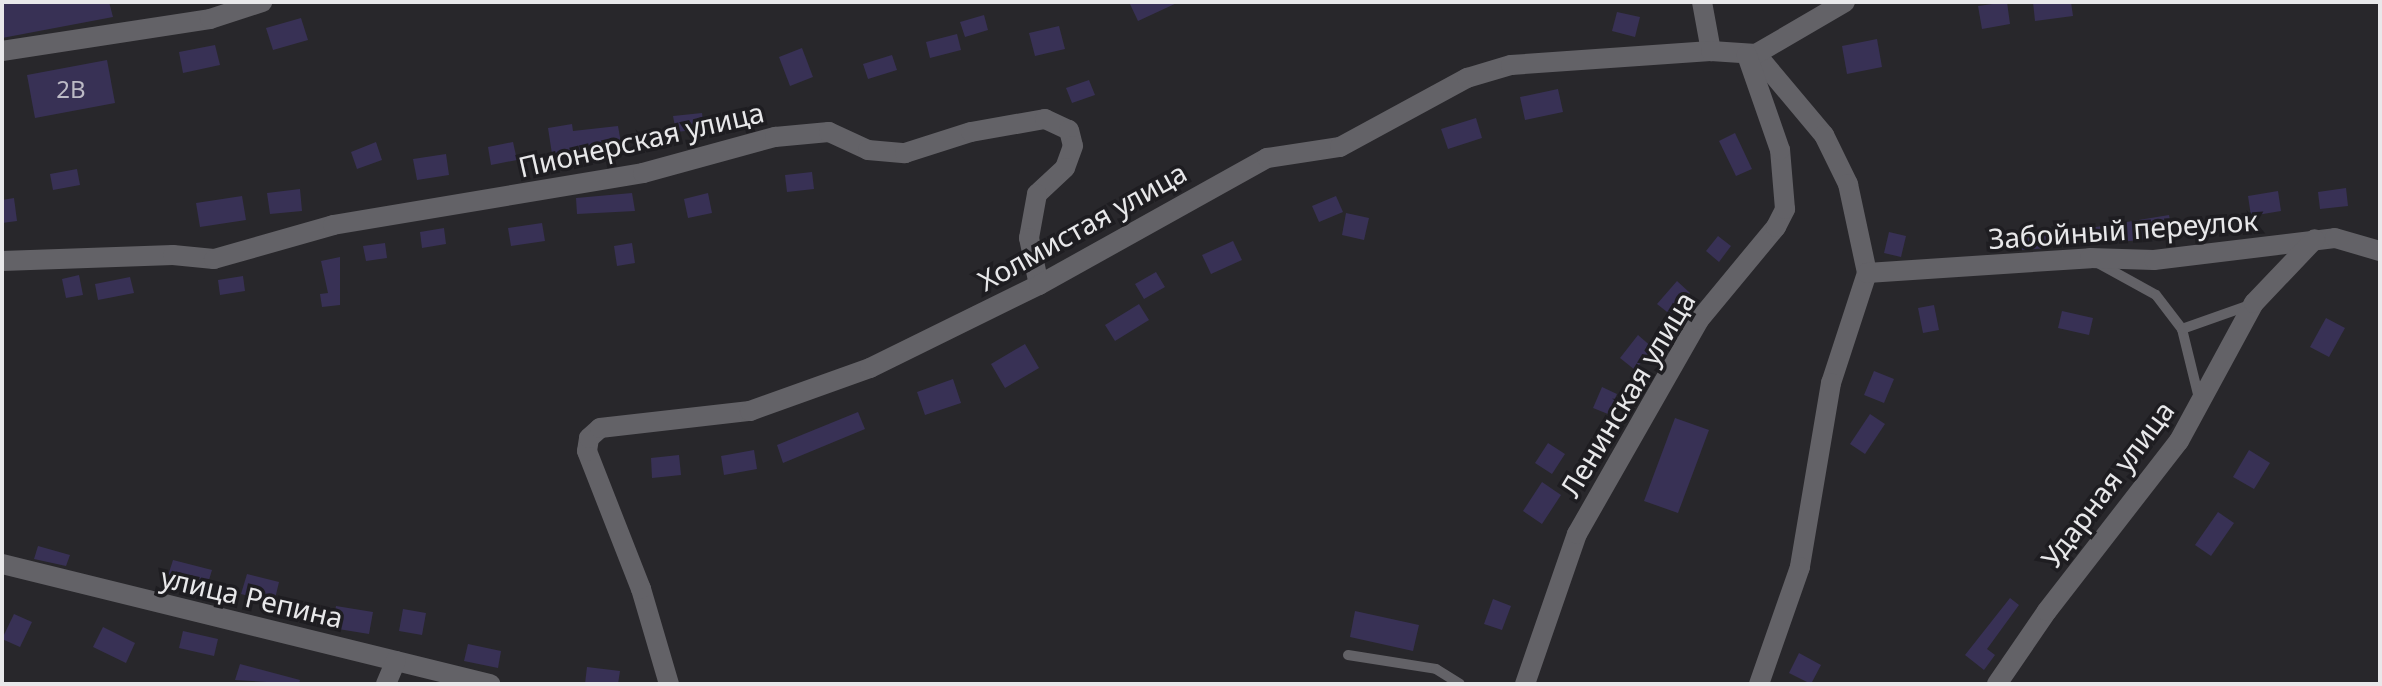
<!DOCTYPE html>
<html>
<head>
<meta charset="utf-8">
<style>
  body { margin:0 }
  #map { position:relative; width:2382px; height:686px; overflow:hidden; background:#28272b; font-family:"Noto Sans",sans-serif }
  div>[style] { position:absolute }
  .building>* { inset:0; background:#383155 }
  .lane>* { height:10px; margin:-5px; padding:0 5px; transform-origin:5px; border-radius:5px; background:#636267 }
  .street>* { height:20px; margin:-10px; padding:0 10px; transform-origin:10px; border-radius:10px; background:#636267 }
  span { translate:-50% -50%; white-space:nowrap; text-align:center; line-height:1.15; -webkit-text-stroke:7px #1e1d21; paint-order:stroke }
  .number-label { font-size:24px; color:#bcbac5 }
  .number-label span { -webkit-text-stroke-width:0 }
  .street-label { font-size:28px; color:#e8e8ea }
  .frame { position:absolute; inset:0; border:4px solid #e8e8ea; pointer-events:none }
</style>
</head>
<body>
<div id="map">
  <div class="building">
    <i style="clip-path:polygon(2px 2px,109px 2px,113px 17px,2px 38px)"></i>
    <i style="clip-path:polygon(1129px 2px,1179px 2px,1138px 21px)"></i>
    <i style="clip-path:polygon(2007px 2px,2010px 24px,1982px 29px,1978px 6px)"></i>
    <i style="clip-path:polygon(2033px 2px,2071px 2px,2073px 16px,2035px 21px)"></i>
    <i style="clip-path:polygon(1617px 12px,1640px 17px,1635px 37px,1612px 31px)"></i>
    <i style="clip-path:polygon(984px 15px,988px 30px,965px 37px,960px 22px)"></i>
    <i style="clip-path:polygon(301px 18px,308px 40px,273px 50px,266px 28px)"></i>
    <i style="clip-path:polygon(1059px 26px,1065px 49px,1035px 56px,1029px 33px)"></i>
    <i style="clip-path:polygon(957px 34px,961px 50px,930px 58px,926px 42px)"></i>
    <i style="clip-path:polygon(1877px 39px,1882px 67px,1847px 74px,1842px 46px)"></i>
    <i style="clip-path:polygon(215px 45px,220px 65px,183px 73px,179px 52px)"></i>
    <i style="clip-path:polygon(802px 48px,813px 77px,790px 86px,779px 57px)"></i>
    <i style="clip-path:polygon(892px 55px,897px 70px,868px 79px,863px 64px)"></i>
    <i style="clip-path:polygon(107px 60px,115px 103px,35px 118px,27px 75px)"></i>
    <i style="clip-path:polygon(1089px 80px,1095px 95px,1072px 103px,1066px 88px)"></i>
    <i style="clip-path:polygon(1558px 89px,1563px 112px,1525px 120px,1520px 97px)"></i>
    <i style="clip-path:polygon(702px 113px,704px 129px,676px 132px,673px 116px)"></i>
    <i style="clip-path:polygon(1476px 118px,1482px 138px,1448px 149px,1441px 129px)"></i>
    <i style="clip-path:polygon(572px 124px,573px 131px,618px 126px,621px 143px,552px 154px,548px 128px)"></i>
    <i style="clip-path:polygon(1735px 133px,1752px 169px,1736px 176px,1719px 141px)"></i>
    <i style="clip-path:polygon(376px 142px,382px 160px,357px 169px,351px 152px)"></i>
    <i style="clip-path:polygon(513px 142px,517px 160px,491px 165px,488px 147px)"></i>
    <i style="clip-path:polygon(446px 154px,449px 175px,417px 180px,413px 159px)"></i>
    <i style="clip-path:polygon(77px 169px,80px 185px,53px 190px,50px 174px)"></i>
    <i style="clip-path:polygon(812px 172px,814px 189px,787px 192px,785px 175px)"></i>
    <i style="clip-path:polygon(2346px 188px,2348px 206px,2320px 209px,2318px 192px)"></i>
    <i style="clip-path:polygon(300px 189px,302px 211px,270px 214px,267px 193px)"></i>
    <i style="clip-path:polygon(2278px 191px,2281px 211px,2251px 216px,2248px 196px)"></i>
    <i style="clip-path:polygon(632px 193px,635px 211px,577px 214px,576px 198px)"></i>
    <i style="clip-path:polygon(708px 193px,712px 213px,688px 218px,684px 199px)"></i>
    <i style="clip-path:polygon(242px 196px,246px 220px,200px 227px,196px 203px)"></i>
    <i style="clip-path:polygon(1336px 196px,1343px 212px,1319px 222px,1312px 206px)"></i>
    <i style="clip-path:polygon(14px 198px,17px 221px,2px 223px,2px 200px)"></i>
    <i style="clip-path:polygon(1346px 213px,1369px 218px,1364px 240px,1342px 235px)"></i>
    <i style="clip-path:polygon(2169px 215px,2173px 237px,2086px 245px,2084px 229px)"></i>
    <i style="clip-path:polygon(542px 223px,545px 241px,511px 246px,508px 228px)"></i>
    <i style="clip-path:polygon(444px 228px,446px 244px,422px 248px,420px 232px)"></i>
    <i style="clip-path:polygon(1889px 232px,1906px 236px,1901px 257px,1884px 253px)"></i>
    <i style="clip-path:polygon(2047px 235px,2049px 248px,2021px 250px,2020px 238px)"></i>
    <i style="clip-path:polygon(1718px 236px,1731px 246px,1719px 262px,1706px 251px)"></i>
    <i style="clip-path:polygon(1233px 241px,1242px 260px,1211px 274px,1202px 255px)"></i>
    <i style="clip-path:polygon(385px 243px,387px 258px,366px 261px,363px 246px)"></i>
    <i style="clip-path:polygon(632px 243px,635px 263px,617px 266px,614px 246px)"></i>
    <i style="clip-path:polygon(340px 257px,340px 305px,322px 307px,320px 294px,328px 293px,321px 261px)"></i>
    <i style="clip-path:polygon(1156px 272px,1165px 287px,1144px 299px,1135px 284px)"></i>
    <i style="clip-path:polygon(79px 275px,83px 295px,66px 298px,62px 279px)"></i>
    <i style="clip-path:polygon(243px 276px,245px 291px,220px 295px,218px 280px)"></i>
    <i style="clip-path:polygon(130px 277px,134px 293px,98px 300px,95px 284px)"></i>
    <i style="clip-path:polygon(1677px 281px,1690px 293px,1671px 315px,1657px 304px)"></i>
    <i style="clip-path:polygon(1139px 304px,1149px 320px,1115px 341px,1105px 325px)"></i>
    <i style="clip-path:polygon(1934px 305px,1939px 330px,1923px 333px,1918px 308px)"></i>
    <i style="clip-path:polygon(2062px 311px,2093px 318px,2089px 335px,2058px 328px)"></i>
    <i style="clip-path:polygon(2326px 318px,2345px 328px,2329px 357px,2310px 347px)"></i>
    <i style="clip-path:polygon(1638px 335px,1653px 348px,1635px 370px,1620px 358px)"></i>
    <i style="clip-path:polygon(1025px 344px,1039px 368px,1005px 388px,991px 364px)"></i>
    <i style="clip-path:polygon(1874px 371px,1894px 379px,1884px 403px,1864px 395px)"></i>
    <i style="clip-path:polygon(953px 379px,961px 403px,925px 415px,917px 392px)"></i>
    <i style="clip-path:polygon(1602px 387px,1617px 394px,1608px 414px,1593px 408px)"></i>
    <i style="clip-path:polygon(858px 412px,865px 429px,783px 463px,777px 445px)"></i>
    <i style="clip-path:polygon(1870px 414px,1885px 424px,1865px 454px,1850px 444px)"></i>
    <i style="clip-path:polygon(1675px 418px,1709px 430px,1678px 513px,1644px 501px)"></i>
    <i style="clip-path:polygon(1548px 443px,1565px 454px,1552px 474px,1535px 463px)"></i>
    <i style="clip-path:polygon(754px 450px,757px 469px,724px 475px,721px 456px)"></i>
    <i style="clip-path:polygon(2249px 450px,2270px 463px,2254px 489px,2233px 477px)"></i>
    <i style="clip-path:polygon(679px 455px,681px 475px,652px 478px,651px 458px)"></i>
    <i style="clip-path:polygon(1542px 482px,1561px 495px,1542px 524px,1523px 511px)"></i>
    <i style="clip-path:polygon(2218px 512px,2234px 523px,2211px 556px,2195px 545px)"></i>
    <i style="clip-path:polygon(38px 546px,70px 555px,66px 566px,34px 559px)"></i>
    <i style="clip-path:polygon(173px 560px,212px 570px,205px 593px,166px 582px)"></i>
    <i style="clip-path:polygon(247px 574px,279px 582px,274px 603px,241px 594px)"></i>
    <i style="clip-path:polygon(2010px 598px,2019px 605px,1987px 649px,1995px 655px,1984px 670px,1965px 655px)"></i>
    <i style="clip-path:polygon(1493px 599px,1511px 606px,1502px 630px,1484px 624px)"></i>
    <i style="clip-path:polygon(336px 606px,373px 612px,369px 634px,332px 628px)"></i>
    <i style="clip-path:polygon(403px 609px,426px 613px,422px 635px,399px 631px)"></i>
    <i style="clip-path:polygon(1355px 611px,1419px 625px,1413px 651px,1350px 637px)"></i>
    <i style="clip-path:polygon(14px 614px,32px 622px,20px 647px,2px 639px)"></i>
    <i style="clip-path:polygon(103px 627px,135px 643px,126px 663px,93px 647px)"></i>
    <i style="clip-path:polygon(183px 631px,218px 639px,214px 656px,179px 648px)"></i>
    <i style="clip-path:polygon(468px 644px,501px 651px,498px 668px,464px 661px)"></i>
    <i style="clip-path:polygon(1799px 653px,1821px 665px,1811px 684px,1789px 673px)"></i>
    <i style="clip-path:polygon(240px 664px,300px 680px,299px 684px,235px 680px)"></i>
    <i style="clip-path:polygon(587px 667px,620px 671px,618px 684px,585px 684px)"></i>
  </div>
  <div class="lane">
    <i style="left:2098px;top:263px;width:66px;rotate:28.9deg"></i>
    <i style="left:2156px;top:295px;width:43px;rotate:52.6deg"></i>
    <i style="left:2182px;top:329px;width:71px;rotate:76.2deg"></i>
    <i style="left:2182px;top:329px;width:75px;rotate:-19.4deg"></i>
    <i style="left:1348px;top:655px;width:89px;rotate:9deg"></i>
    <i style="left:1436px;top:669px;width:28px;rotate:32deg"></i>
  </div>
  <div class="street">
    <i style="left:1702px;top:2px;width:50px;rotate:79.6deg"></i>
    <i style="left:2px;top:51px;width:210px;rotate:-8.7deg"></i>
    <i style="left:210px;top:19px;width:55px;rotate:-18.1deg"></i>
    <i style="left:1756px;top:54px;width:106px;rotate:50deg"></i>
    <i style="left:1824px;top:135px;width:55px;rotate:63.9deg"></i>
    <i style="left:1848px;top:184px;width:91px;rotate:77.9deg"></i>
    <i style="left:1867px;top:273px;width:116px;rotate:108.1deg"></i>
    <i style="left:1831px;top:383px;width:187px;rotate:99.6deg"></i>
    <i style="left:1800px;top:567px;width:124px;rotate:109.3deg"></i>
    <i style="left:2px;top:261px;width:171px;rotate:-2deg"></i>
    <i style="left:173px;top:255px;width:41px;rotate:5.6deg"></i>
    <i style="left:214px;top:259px;width:124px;rotate:-15.9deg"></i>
    <i style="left:333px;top:225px;width:314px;rotate:-9.5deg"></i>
    <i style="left:643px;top:173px;width:137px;rotate:-15.3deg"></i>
    <i style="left:775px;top:137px;width:54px;rotate:-5.3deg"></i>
    <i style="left:829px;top:132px;width:43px;rotate:24.8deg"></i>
    <i style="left:868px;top:150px;width:37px;rotate:5deg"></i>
    <i style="left:905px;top:153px;width:69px;rotate:-17.7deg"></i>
    <i style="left:971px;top:132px;width:75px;rotate:-10deg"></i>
    <i style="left:1045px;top:119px;width:26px;rotate:25deg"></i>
    <i style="left:1069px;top:130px;width:16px;rotate:76deg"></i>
    <i style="left:1073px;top:146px;width:23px;rotate:110deg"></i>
    <i style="left:1065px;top:168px;width:38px;rotate:137deg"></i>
    <i style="left:1037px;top:194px;width:45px;rotate:100.3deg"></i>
    <i style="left:1029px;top:238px;width:48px;rotate:78deg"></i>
    <i style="left:1867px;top:273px;width:224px;rotate:-3.8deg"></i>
    <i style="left:2090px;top:258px;width:64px;rotate:1.8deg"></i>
    <i style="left:2154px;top:260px;width:182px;rotate:-6.9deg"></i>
    <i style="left:2335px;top:238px;width:47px;rotate:16.1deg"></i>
    <i style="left:2px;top:564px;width:503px;rotate:13.82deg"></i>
    <i style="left:386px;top:684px;width:25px;rotate:-67deg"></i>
    <i style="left:669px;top:684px;width:99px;rotate:-106.4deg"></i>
    <i style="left:641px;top:589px;width:148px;rotate:-111.4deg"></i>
    <i style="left:587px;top:451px;width:13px;rotate:-81deg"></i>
    <i style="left:589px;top:438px;width:15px;rotate:-42deg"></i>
    <i style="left:600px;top:428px;width:151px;rotate:-6.5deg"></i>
    <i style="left:750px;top:411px;width:127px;rotate:-19.7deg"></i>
    <i style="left:870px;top:368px;width:188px;rotate:-26.2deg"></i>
    <i style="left:1039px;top:285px;width:261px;rotate:-29.1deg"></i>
    <i style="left:1267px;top:158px;width:74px;rotate:-8.6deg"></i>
    <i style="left:1340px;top:147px;width:145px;rotate:-28.5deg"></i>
    <i style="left:1467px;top:78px;width:46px;rotate:-16.5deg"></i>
    <i style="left:1511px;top:65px;width:200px;rotate:-4deg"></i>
    <i style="left:1711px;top:51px;width:45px;rotate:3.8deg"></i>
    <i style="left:1756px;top:54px;width:103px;rotate:-30.3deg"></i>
    <i style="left:1525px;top:684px;width:159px;rotate:-70.9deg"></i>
    <i style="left:1577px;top:534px;width:246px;rotate:-60.3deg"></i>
    <i style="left:1699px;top:320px;width:121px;rotate:-50.4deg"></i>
    <i style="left:1776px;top:227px;width:20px;rotate:-63deg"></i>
    <i style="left:1785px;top:209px;width:59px;rotate:-94.8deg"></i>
    <i style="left:1780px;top:150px;width:101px;rotate:-109.2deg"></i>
    <i style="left:1997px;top:684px;width:88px;rotate:-55.6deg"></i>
    <i style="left:2047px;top:611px;width:215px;rotate:-52.2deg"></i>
    <i style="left:2179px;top:441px;width:157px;rotate:-61.5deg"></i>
    <i style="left:2254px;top:303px;width:88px;rotate:-46.4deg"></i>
  </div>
  <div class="number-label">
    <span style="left:71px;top:89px">2В</span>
  </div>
  <div class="street-label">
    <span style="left:641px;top:139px;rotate:-13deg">Пионерская улица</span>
    <span style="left:1082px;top:226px;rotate:-29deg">Холмистая улица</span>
    <span style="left:2123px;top:229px;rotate:-4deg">Забойный переулок</span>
    <span style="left:1627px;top:394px;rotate:-59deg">Ленинская улица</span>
    <span style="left:2107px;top:484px;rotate:-53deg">Ударная улица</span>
    <span style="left:252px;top:597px;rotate:13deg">улица Репина</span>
  </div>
  <div class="frame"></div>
</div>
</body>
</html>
